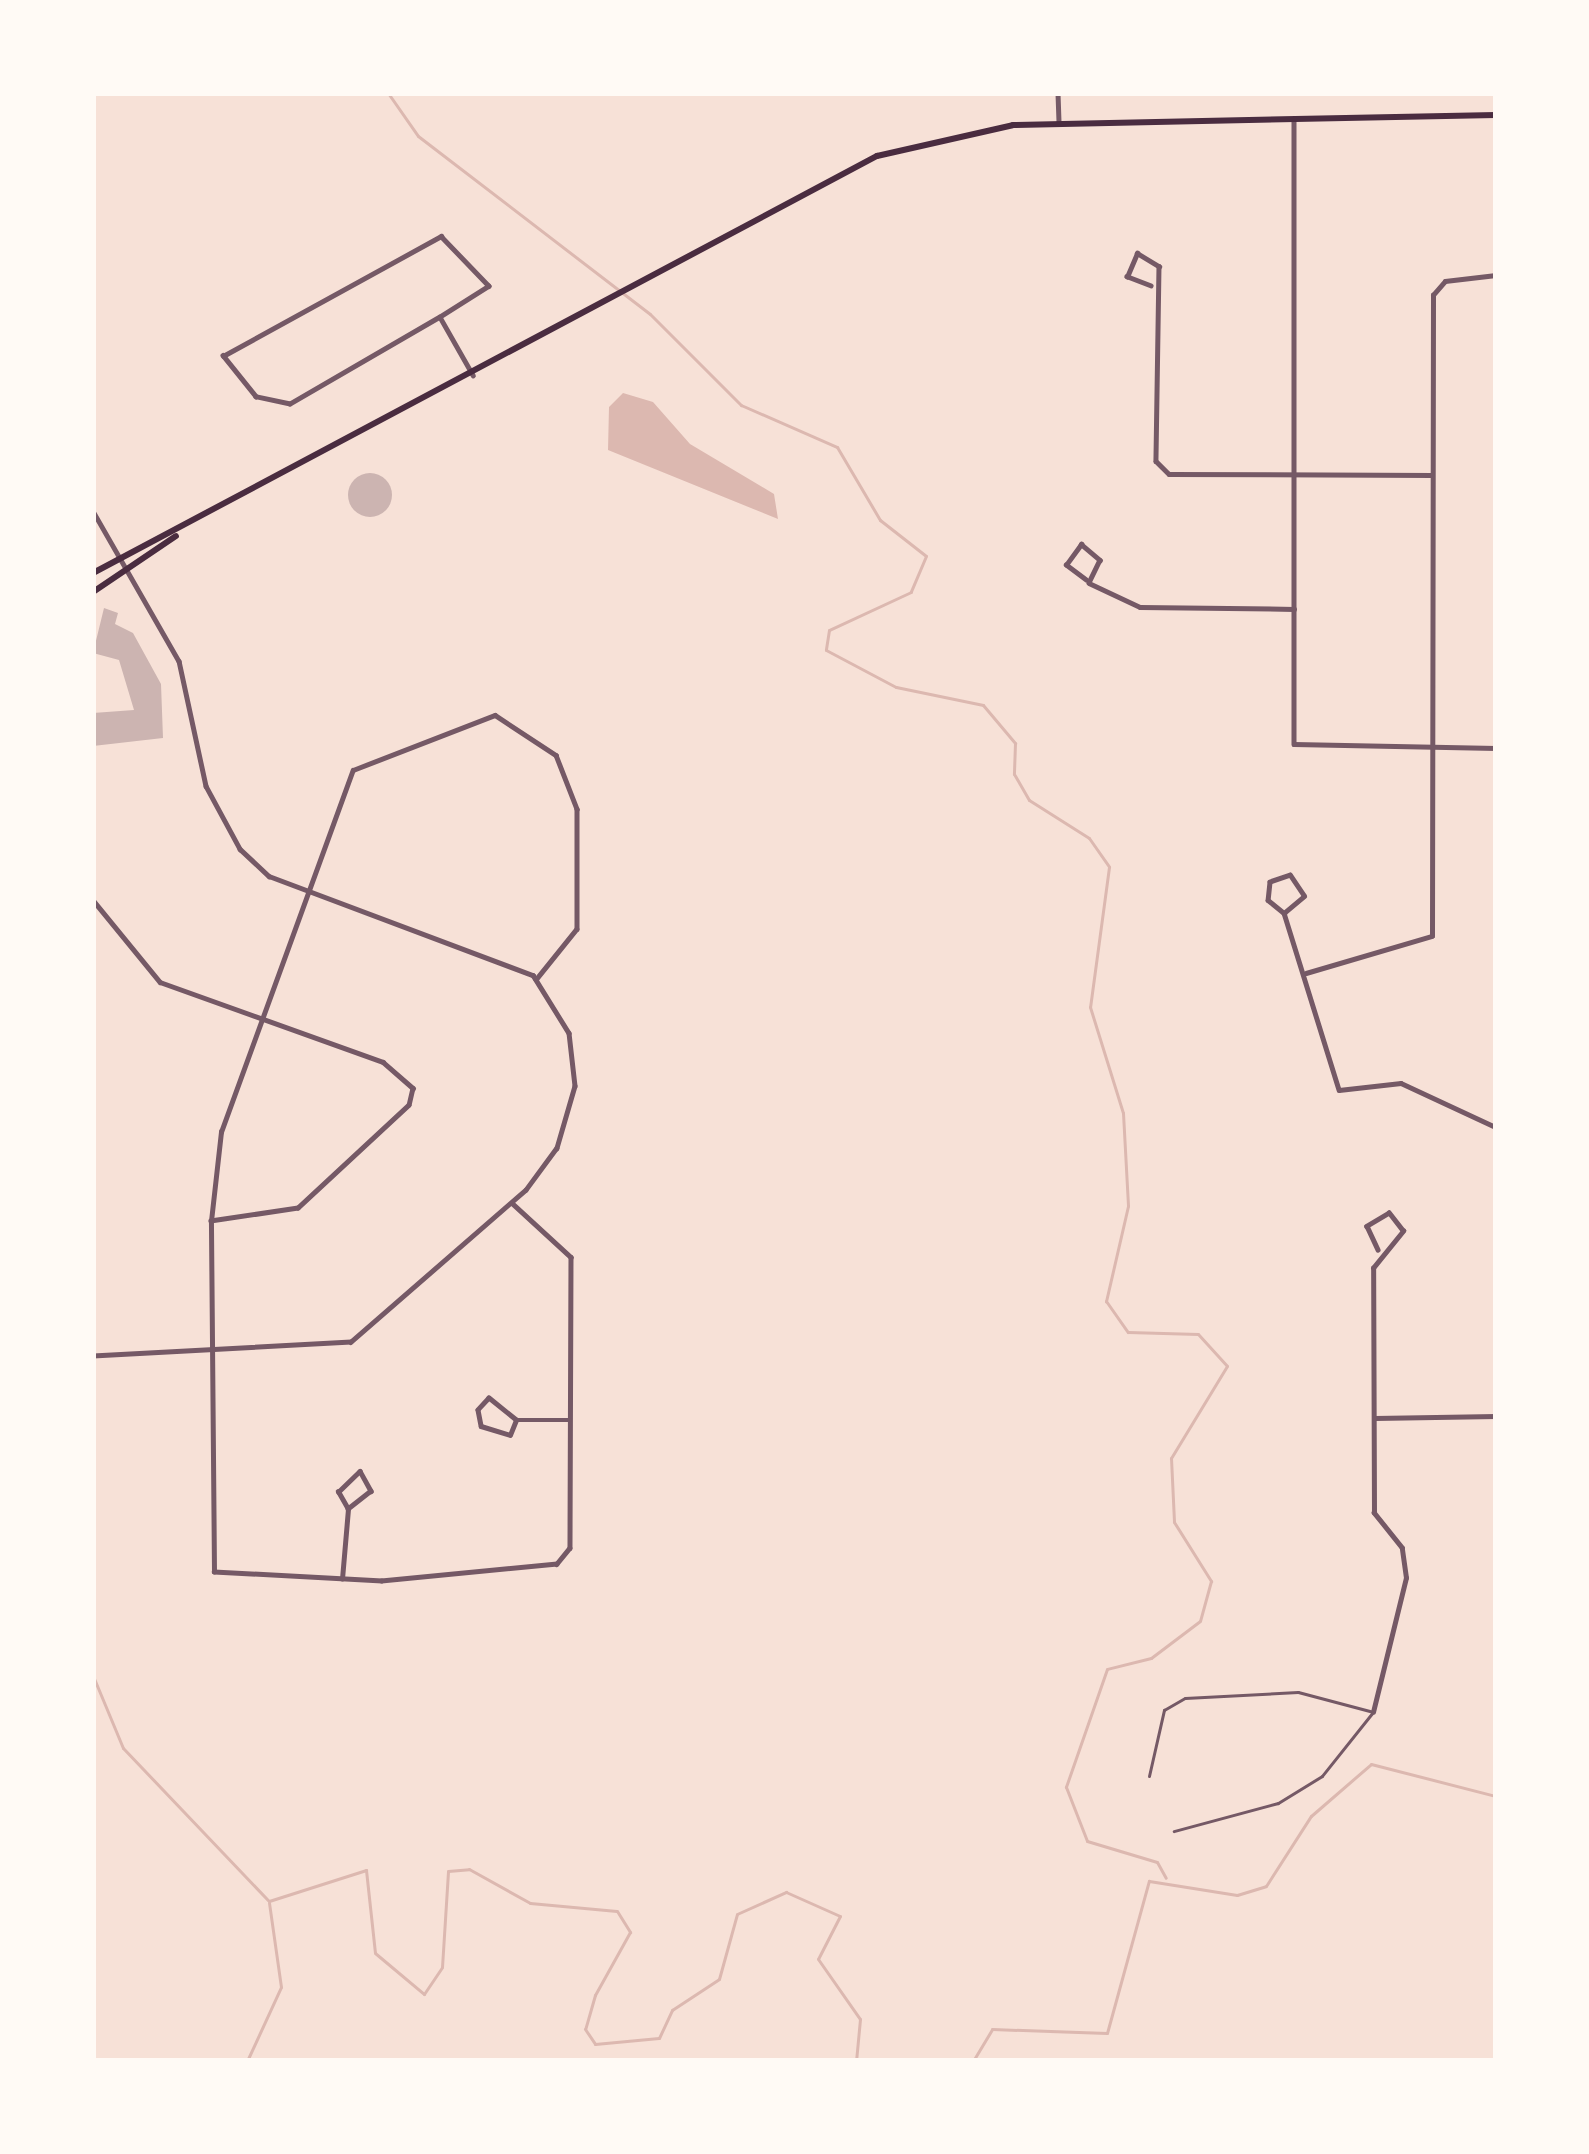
<!DOCTYPE html>
<html>
<head>
<meta charset="utf-8">
<style>
  body { margin:0 }
  #map { position:relative; width:1589px; height:2154px; overflow:hidden; background:#f7e1d7; font-family:"Public Sans",sans-serif }
  div>[style] { position:absolute }
  .water>* { inset:0; background:#dcb8b0 }
  .stream>* { height:3px; margin:-1.5px; padding:0 1.5px; transform-origin:1.5px; border-radius:1.5px; background:#dcb8b0 }
  .building>* { inset:0; background:#ccb4b1 }
  .round { border-radius:50% }
  .service>* { height:3px; margin:-1.5px; padding:0 1.5px; transform-origin:1.5px; border-radius:1.5px; background:#755966 }
  .minor>* { height:4.5px; margin:-2.25px; padding:0 2.25px; transform-origin:2.25px; border-radius:2.25px; background:#755966 }
  .secondary>* { height:6px; margin:-3px; padding:0 3px; transform-origin:3px; border-radius:3px; background:#4a2c40 }
  span { translate:-50% -50%; white-space:nowrap; text-align:center; line-height:1.15; -webkit-text-stroke:9px #fffaf5; paint-order:stroke }
  .frame { position:absolute; inset:0; border:96px solid #fffaf5; pointer-events:none }
</style>
</head>
<body>
<div id="map">
  <div class="water">
    <i style="clip-path:polygon(623px 393px,653px 402px,690px 444px,774px 494px,778px 519px,608px 450px,609px 407px)"></i>
  </div>
  <div class="stream">
    <i style="left:388px;top:93px;width:52px;rotate:55.1deg"></i>
    <i style="left:418px;top:136px;width:292px;rotate:37.5deg"></i>
    <i style="left:650px;top:314px;width:129px;rotate:45deg"></i>
    <i style="left:741px;top:405px;width:105px;rotate:23.6deg"></i>
    <i style="left:837px;top:447px;width:85px;rotate:59.5deg"></i>
    <i style="left:880px;top:520px;width:58px;rotate:38deg"></i>
    <i style="left:926px;top:556px;width:39px;rotate:113deg"></i>
    <i style="left:911px;top:592px;width:90px;rotate:155.1deg"></i>
    <i style="left:829px;top:630px;width:20px;rotate:99deg"></i>
    <i style="left:826px;top:650px;width:79px;rotate:27.9deg"></i>
    <i style="left:896px;top:687px;width:89px;rotate:11.7deg"></i>
    <i style="left:983px;top:705px;width:50px;rotate:49.9deg"></i>
    <i style="left:1015px;top:743px;width:31px;rotate:92deg"></i>
    <i style="left:1014px;top:774px;width:30px;rotate:60deg"></i>
    <i style="left:1029px;top:800px;width:71px;rotate:32.3deg"></i>
    <i style="left:1089px;top:838px;width:35px;rotate:55deg"></i>
    <i style="left:1109px;top:867px;width:141px;rotate:97.7deg"></i>
    <i style="left:1090px;top:1007px;width:111px;rotate:72.7deg"></i>
    <i style="left:1123px;top:1113px;width:93px;rotate:86.9deg"></i>
    <i style="left:1128px;top:1206px;width:98px;rotate:103deg"></i>
    <i style="left:1106px;top:1301px;width:38px;rotate:55deg"></i>
    <i style="left:1128px;top:1332px;width:70px;rotate:1.6deg"></i>
    <i style="left:1198px;top:1334px;width:43px;rotate:47.8deg"></i>
    <i style="left:1227px;top:1366px;width:108px;rotate:121.3deg"></i>
    <i style="left:1171px;top:1458px;width:64px;rotate:87.3deg"></i>
    <i style="left:1174px;top:1522px;width:70px;rotate:57.9deg"></i>
    <i style="left:1211px;top:1581px;width:41px;rotate:105.4deg"></i>
    <i style="left:1200px;top:1621px;width:61px;rotate:142.9deg"></i>
    <i style="left:1151px;top:1658px;width:45px;rotate:166deg"></i>
    <i style="left:1107px;top:1669px;width:125px;rotate:109.2deg"></i>
    <i style="left:1066px;top:1787px;width:58px;rotate:68.7deg"></i>
    <i style="left:1087px;top:1841px;width:73px;rotate:16.7deg"></i>
    <i style="left:1157px;top:1862px;width:18px;rotate:61deg"></i>
    <i style="left:93px;top:1676px;width:78px;rotate:67.4deg"></i>
    <i style="left:123px;top:1748px;width:210px;rotate:46.4deg"></i>
    <i style="left:269px;top:1901px;width:102px;rotate:-17.7deg"></i>
    <i style="left:366px;top:1870px;width:83px;rotate:83.8deg"></i>
    <i style="left:375px;top:1953px;width:64px;rotate:39.9deg"></i>
    <i style="left:424px;top:1994px;width:32px;rotate:-56deg"></i>
    <i style="left:442px;top:1967px;width:96px;rotate:-86.4deg"></i>
    <i style="left:448px;top:1871px;width:21px;rotate:-5deg"></i>
    <i style="left:469px;top:1869px;width:70px;rotate:29.1deg"></i>
    <i style="left:530px;top:1903px;width:87px;rotate:5.3deg"></i>
    <i style="left:617px;top:1911px;width:25px;rotate:58deg"></i>
    <i style="left:630px;top:1932px;width:72px;rotate:119.1deg"></i>
    <i style="left:595px;top:1995px;width:35px;rotate:106deg"></i>
    <i style="left:585px;top:2029px;width:18px;rotate:56deg"></i>
    <i style="left:595px;top:2044px;width:64px;rotate:-5.4deg"></i>
    <i style="left:659px;top:2038px;width:31px;rotate:-65deg"></i>
    <i style="left:672px;top:2010px;width:56px;rotate:-33.4deg"></i>
    <i style="left:719px;top:1979px;width:67px;rotate:-74.5deg"></i>
    <i style="left:737px;top:1914px;width:54px;rotate:-24.2deg"></i>
    <i style="left:786px;top:1892px;width:59px;rotate:24deg"></i>
    <i style="left:840px;top:1916px;width:48px;rotate:117.1deg"></i>
    <i style="left:818px;top:1959px;width:73px;rotate:55deg"></i>
    <i style="left:860px;top:2019px;width:42px;rotate:95.4deg"></i>
    <i style="left:247px;top:2061px;width:81px;rotate:-65.3deg"></i>
    <i style="left:281px;top:1987px;width:85px;rotate:-98.1deg"></i>
    <i style="left:973px;top:2061px;width:37px;rotate:-59deg"></i>
    <i style="left:992px;top:2029px;width:115px;rotate:2deg"></i>
    <i style="left:1107px;top:2033px;width:158px;rotate:-74.6deg"></i>
    <i style="left:1149px;top:1881px;width:89px;rotate:9deg"></i>
    <i style="left:1237px;top:1895px;width:30px;rotate:-17deg"></i>
    <i style="left:1266px;top:1886px;width:83px;rotate:-57.3deg"></i>
    <i style="left:1311px;top:1816px;width:79px;rotate:-40.9deg"></i>
    <i style="left:1371px;top:1764px;width:129px;rotate:14.4deg"></i>
  </div>
  <div class="building">
    <i class="round" style="left:348px;top:473px;width:44px;height:44px"></i>
    <i style="clip-path:polygon(104px 608px,118px 613px,115px 624px,133px 633px,161px 684px,163px 738px,93px 746px,93px 713px,134px 710px,119px 660px,93px 653px)"></i>
  </div>
  <div class="service">
    <i style="left:1149px;top:1776px;width:68px;rotate:-77.2deg"></i>
    <i style="left:1164px;top:1710px;width:24px;rotate:-30deg"></i>
    <i style="left:1185px;top:1698px;width:113px;rotate:-3deg"></i>
    <i style="left:1298px;top:1692px;width:78px;rotate:14.9deg"></i>
    <i style="left:1373px;top:1712px;width:82px;rotate:128.6deg"></i>
    <i style="left:1322px;top:1776px;width:52px;rotate:148.5deg"></i>
    <i style="left:1278px;top:1803px;width:108px;rotate:164.9deg"></i>
  </div>
  <div class="minor">
    <i style="left:1058px;top:93px;width:30px;rotate:88deg"></i>
    <i style="left:1294px;top:120px;width:624px;rotate:90deg"></i>
    <i style="left:1294px;top:744px;width:202px;rotate:1.1deg"></i>
    <i style="left:1151px;top:286px;width:26px;rotate:-159deg"></i>
    <i style="left:1127px;top:277px;width:26px;rotate:-67deg"></i>
    <i style="left:1137px;top:253px;width:26px;rotate:31deg"></i>
    <i style="left:1159px;top:266px;width:195px;rotate:90.9deg"></i>
    <i style="left:1156px;top:461px;width:18px;rotate:45deg"></i>
    <i style="left:1169px;top:474px;width:263px;rotate:0.2deg"></i>
    <i style="left:440px;top:317px;width:173px;rotate:149.9deg"></i>
    <i style="left:290px;top:404px;width:35px;rotate:-168deg"></i>
    <i style="left:256px;top:397px;width:53px;rotate:-128.8deg"></i>
    <i style="left:223px;top:356px;width:249px;rotate:-28.8deg"></i>
    <i style="left:441px;top:236px;width:69px;rotate:46.2deg"></i>
    <i style="left:489px;top:286px;width:58px;rotate:147.7deg"></i>
    <i style="left:440px;top:317px;width:67px;rotate:60.4deg"></i>
    <i style="left:93px;top:511px;width:173px;rotate:60.2deg"></i>
    <i style="left:179px;top:661px;width:128px;rotate:77.8deg"></i>
    <i style="left:206px;top:786px;width:72px;rotate:61.6deg"></i>
    <i style="left:240px;top:849px;width:40px;rotate:43deg"></i>
    <i style="left:269px;top:876px;width:282px;rotate:20.6deg"></i>
    <i style="left:533px;top:975px;width:68px;rotate:58.2deg"></i>
    <i style="left:569px;top:1033px;width:53px;rotate:83.5deg"></i>
    <i style="left:575px;top:1086px;width:65px;rotate:106.2deg"></i>
    <i style="left:557px;top:1148px;width:52px;rotate:126.4deg"></i>
    <i style="left:526px;top:1190px;width:232px;rotate:139deg"></i>
    <i style="left:351px;top:1342px;width:258px;rotate:176.9deg"></i>
    <i style="left:1086px;top:580px;width:25px;rotate:-143deg"></i>
    <i style="left:1066px;top:565px;width:26px;rotate:-54deg"></i>
    <i style="left:1081px;top:544px;width:25px;rotate:40deg"></i>
    <i style="left:1100px;top:560px;width:25px;rotate:116deg"></i>
    <i style="left:1089px;top:583px;width:56px;rotate:25.2deg"></i>
    <i style="left:1140px;top:607px;width:154px;rotate:0.7deg"></i>
    <i style="left:93px;top:865px;width:11px;rotate:90deg"></i>
    <i style="left:93px;top:900px;width:106px;rotate:50.7deg"></i>
    <i style="left:160px;top:982px;width:237px;rotate:19.7deg"></i>
    <i style="left:383px;top:1062px;width:40px;rotate:41deg"></i>
    <i style="left:413px;top:1088px;width:17px;rotate:103deg"></i>
    <i style="left:409px;top:1105px;width:151px;rotate:137.1deg"></i>
    <i style="left:298px;top:1208px;width:88px;rotate:171.5deg"></i>
    <i style="left:1284px;top:913px;width:26px;rotate:-40deg"></i>
    <i style="left:1304px;top:896px;width:25px;rotate:-124deg"></i>
    <i style="left:1290px;top:875px;width:21px;rotate:161deg"></i>
    <i style="left:1270px;top:882px;width:18px;rotate:96deg"></i>
    <i style="left:1268px;top:900px;width:21px;rotate:39deg"></i>
    <i style="left:1284px;top:913px;width:185px;rotate:72.7deg"></i>
    <i style="left:1339px;top:1090px;width:62px;rotate:-6.4deg"></i>
    <i style="left:1401px;top:1083px;width:105px;rotate:24.9deg"></i>
    <i style="left:1306px;top:973px;width:131px;rotate:-16.4deg"></i>
    <i style="left:1432px;top:936px;width:641px;rotate:-89.91deg"></i>
    <i style="left:1433px;top:295px;width:18px;rotate:-49deg"></i>
    <i style="left:1445px;top:281px;width:51px;rotate:-6.7deg"></i>
    <i style="left:512px;top:1203px;width:80px;rotate:42.5deg"></i>
    <i style="left:571px;top:1257px;width:291px;rotate:90.2deg"></i>
    <i style="left:570px;top:1548px;width:21px;rotate:129deg"></i>
    <i style="left:557px;top:1564px;width:176px;rotate:174.5deg"></i>
    <i style="left:382px;top:1581px;width:168px;rotate:-176.9deg"></i>
    <i style="left:214px;top:1572px;width:351px;rotate:-90.5deg"></i>
    <i style="left:211px;top:1221px;width:90px;rotate:-83.6deg"></i>
    <i style="left:221px;top:1132px;width:385px;rotate:-70deg"></i>
    <i style="left:353px;top:770px;width:152px;rotate:-21.2deg"></i>
    <i style="left:495px;top:715px;width:73px;rotate:33.3deg"></i>
    <i style="left:556px;top:755px;width:58px;rotate:68.7deg"></i>
    <i style="left:577px;top:809px;width:120px;rotate:90deg"></i>
    <i style="left:577px;top:929px;width:65px;rotate:128.8deg"></i>
    <i style="left:1375px;top:1418px;width:121px;rotate:-0.9deg"></i>
    <i style="left:516px;top:1420px;width:35px;rotate:-141deg"></i>
    <i style="left:489px;top:1398px;width:16px;rotate:133deg"></i>
    <i style="left:478px;top:1410px;width:16px;rotate:79deg"></i>
    <i style="left:481px;top:1426px;width:30px;rotate:17deg"></i>
    <i style="left:510px;top:1435px;width:16px;rotate:-68deg"></i>
    <i style="left:516px;top:1420px;width:54px"></i>
    <i style="left:342px;top:1579px;width:70px;rotate:-85.1deg"></i>
    <i style="left:348px;top:1509px;width:20px;rotate:-120deg"></i>
    <i style="left:338px;top:1492px;width:30px;rotate:-44deg"></i>
    <i style="left:360px;top:1471px;width:23px;rotate:61deg"></i>
    <i style="left:371px;top:1491px;width:29px;rotate:142deg"></i>
    <i style="left:1373px;top:1712px;width:138px;rotate:-76.2deg"></i>
    <i style="left:1406px;top:1578px;width:30px;rotate:-98deg"></i>
    <i style="left:1402px;top:1548px;width:45px;rotate:-128.7deg"></i>
    <i style="left:1374px;top:1513px;width:245px;rotate:-90.2deg"></i>
    <i style="left:1373px;top:1268px;width:48px;rotate:-51deg"></i>
    <i style="left:1403px;top:1231px;width:23px;rotate:-128deg"></i>
    <i style="left:1389px;top:1213px;width:26px;rotate:149deg"></i>
    <i style="left:1367px;top:1226px;width:26px;rotate:65deg"></i>
  </div>
  <div class="secondary">
    <i style="left:93px;top:573px;width:888px;rotate:-28.01deg"></i>
    <i style="left:877px;top:156px;width:139px;rotate:-12.8deg"></i>
    <i style="left:1013px;top:125px;width:483px;rotate:-1.2deg"></i>
    <i style="left:93px;top:592px;width:100px;rotate:-34deg"></i>
  </div>
  <div class="frame"></div>
</div>
</body>
</html>
